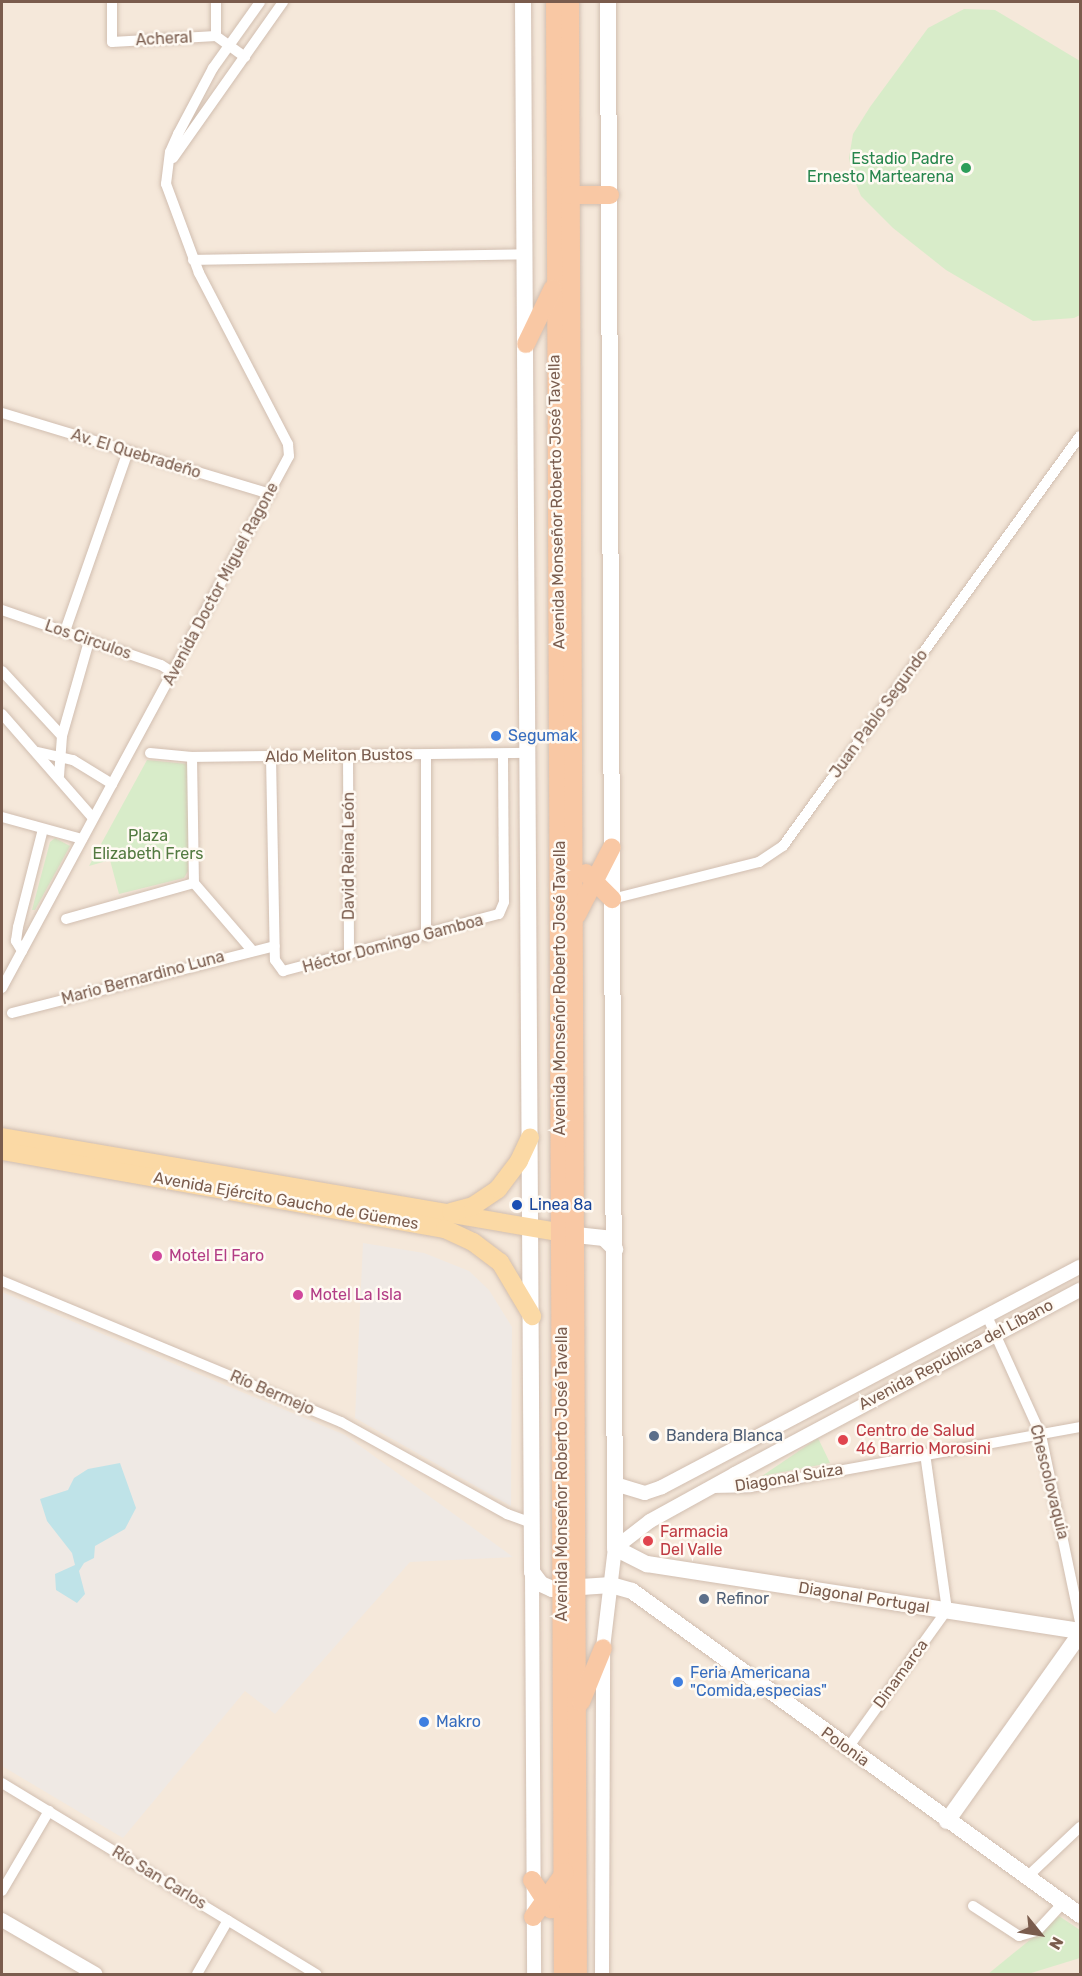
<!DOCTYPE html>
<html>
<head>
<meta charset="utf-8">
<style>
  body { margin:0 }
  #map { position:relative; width:1082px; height:1976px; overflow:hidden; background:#fdf6ec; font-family:Rubik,sans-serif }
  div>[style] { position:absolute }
  .residential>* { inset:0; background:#f5e8da }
  .industrial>* { inset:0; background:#efe9e4 }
  .green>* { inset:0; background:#d8ecc9 }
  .water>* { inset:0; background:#bfe3e8 }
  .roads { filter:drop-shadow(0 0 2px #d1beb0) drop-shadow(0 0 2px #d1beb0) }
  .minor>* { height:10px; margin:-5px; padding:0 5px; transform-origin:5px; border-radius:5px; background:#fff }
  .tertiary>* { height:14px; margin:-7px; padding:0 7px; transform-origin:7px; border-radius:7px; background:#fff }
  .secondary>* { height:16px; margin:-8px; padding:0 8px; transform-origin:8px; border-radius:8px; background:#fff }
  .primary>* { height:18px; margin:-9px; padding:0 9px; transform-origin:9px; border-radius:9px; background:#fbd9a5 }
  .trunk>* { height:18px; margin:-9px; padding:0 9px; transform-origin:9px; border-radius:9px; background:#f9c8a4 }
  .dots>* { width:16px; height:16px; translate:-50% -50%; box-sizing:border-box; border:3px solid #fffaf3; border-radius:50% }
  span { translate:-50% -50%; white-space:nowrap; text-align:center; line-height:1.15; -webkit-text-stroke:5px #fffaf3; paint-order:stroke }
  .street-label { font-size:16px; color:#7a5c4d }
  .leisure-label { font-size:16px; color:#27864d }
  .right { translate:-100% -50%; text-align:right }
  .shop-label { font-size:16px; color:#366cbe }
  .left { translate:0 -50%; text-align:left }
  .park-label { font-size:16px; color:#537a41 }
  .transit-label { font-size:16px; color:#164399 }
  .hotel-label { font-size:16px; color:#b23c85 }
  .health-label { font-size:16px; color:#be3a42 }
  .service-label { font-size:16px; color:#4e5e75 }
  .frame { position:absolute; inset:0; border:3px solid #7a5c4d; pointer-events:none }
  .north { position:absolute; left:1010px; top:1904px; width:60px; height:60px; -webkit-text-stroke:4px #fffaf3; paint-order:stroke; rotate:120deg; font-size:16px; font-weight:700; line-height:24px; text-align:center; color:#7a5c4d }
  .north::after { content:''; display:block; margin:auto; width:21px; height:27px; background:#7a5c4d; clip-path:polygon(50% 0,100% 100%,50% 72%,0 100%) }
</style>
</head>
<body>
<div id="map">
  <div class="residential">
    <i style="clip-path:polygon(2px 2px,1080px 2px,1080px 1974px,2px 1974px)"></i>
  </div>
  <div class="industrial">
    <i style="clip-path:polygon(363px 1243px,424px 1253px,469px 1271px,489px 1290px,512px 1327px,511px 1506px,355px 1418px)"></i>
    <i style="clip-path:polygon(2px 1292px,345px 1435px,513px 1557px,410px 1562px,275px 1714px,245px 1691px,123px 1838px,2px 1766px)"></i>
  </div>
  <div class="green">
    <i style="clip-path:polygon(964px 9px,995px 10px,1080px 61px,1080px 315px,1074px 318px,1033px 321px,946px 270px,893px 228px,861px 196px,853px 177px,849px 158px,853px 134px,870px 107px,928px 28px)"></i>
    <i style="clip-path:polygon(147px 760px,188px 764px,188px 871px,184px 878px,119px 894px,110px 860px,89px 866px)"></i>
    <i style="clip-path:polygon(55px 838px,70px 846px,35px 910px,32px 910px,50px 842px)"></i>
    <i style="clip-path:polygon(818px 1438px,830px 1463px,762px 1476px)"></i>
    <i style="clip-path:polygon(1059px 1916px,1080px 1930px,1080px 1958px,1028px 1974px,988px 1974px)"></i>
  </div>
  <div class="water">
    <i style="clip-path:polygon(120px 1463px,136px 1508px,125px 1529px,95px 1546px,94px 1558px,84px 1563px,79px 1571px,85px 1594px,77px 1603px,56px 1590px,55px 1574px,75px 1565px,72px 1553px,47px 1521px,40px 1499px,68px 1490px,74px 1478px,88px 1469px)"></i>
  </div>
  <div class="roads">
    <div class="minor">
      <i style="left:112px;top:2px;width:40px;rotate:90deg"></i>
      <i style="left:112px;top:42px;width:104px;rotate:-3.3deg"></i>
      <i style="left:216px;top:2px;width:34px;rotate:90deg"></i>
      <i style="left:216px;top:36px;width:36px;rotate:36deg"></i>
      <i style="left:173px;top:158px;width:191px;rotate:-54.8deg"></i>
      <i style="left:193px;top:260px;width:331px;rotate:-1deg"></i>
      <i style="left:2px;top:413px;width:280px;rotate:16.8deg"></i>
      <i style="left:2px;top:610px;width:168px;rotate:19.1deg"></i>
      <i style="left:161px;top:665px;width:15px;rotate:32deg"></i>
      <i style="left:65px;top:631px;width:191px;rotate:-70.7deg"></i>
      <i style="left:2px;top:671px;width:88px;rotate:47.3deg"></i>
      <i style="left:2px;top:714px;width:138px;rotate:48.8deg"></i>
      <i style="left:38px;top:752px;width:36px;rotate:13deg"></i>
      <i style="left:73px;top:760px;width:46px;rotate:31.6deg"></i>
      <i style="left:150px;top:753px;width:42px;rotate:5.4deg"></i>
      <i style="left:192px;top:757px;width:336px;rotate:-0.7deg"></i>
      <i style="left:426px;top:755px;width:181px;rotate:90deg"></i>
      <i style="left:348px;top:756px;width:199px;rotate:89.7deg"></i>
      <i style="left:192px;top:757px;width:126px;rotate:89.1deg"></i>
      <i style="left:194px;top:883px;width:87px;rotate:49.2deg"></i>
      <i style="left:271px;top:757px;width:203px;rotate:88.9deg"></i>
      <i style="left:275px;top:960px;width:14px;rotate:54deg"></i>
      <i style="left:283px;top:971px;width:223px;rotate:-14.8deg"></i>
      <i style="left:499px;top:914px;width:13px;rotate:-67deg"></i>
      <i style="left:504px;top:902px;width:148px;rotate:-90.4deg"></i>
      <i style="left:59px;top:776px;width:40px;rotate:-85.7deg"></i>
      <i style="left:62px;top:736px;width:99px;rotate:-74.1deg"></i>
      <i style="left:2px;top:817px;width:83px;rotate:15.4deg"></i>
      <i style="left:612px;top:899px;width:152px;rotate:-14.1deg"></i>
      <i style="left:759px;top:862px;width:29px;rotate:-34deg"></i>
      <i style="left:783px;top:846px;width:506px;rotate:-54.08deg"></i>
      <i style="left:66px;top:919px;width:133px;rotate:-15.7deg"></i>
      <i style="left:22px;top:951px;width:12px;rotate:-121deg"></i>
      <i style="left:16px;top:941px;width:14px;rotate:-82deg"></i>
      <i style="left:18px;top:927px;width:101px;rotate:-75.7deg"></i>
      <i style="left:2px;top:988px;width:604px;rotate:-61.65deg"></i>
      <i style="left:289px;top:456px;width:12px;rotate:-95deg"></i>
      <i style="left:288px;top:444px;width:193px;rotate:-117.5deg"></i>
      <i style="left:199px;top:273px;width:95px;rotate:-110.3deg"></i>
      <i style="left:166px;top:184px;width:32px;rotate:-83deg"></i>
      <i style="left:170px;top:152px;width:20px;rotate:-66deg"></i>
      <i style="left:178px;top:134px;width:75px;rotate:-62.1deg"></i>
      <i style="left:213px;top:68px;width:81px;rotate:-54.5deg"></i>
      <i style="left:12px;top:1013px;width:271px;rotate:-14.3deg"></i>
      <i style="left:2px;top:1281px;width:367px;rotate:22.6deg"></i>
      <i style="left:341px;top:1422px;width:190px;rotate:29deg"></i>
      <i style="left:507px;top:1514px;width:27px;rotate:20deg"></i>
      <i style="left:987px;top:1316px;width:131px;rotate:65.6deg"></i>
      <i style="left:1041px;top:1435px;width:190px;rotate:78.2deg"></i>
      <i style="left:711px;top:1488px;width:39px;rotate:-1deg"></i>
      <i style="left:750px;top:1487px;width:335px;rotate:-10.3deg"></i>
      <i style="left:847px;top:1749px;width:171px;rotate:-54.3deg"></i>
      <i style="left:947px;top:1610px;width:158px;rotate:-98deg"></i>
      <i style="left:2px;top:1783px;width:368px;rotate:31.3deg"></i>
      <i style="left:1027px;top:1877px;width:73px;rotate:-43.3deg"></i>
      <i style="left:2px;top:1891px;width:93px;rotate:-59.6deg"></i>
      <i style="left:973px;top:1906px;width:55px;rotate:33.1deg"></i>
      <i style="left:1019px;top:1936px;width:19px;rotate:-16deg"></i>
      <i style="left:1037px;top:1931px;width:38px;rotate:-47deg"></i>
      <i style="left:197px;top:1974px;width:62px;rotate:-60.1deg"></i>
    </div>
    <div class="tertiary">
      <i style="left:615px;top:1484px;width:31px;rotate:17deg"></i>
      <i style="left:645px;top:1493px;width:18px;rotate:-19deg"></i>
      <i style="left:662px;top:1487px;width:472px;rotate:-27.8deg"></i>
      <i style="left:532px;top:1572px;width:402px;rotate:89.7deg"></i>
      <i style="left:2px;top:1920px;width:108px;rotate:30.1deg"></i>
      <i style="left:602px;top:1974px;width:326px;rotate:-89.8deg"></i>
      <i style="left:603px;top:1648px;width:101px;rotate:-83.2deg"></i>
      <i style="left:615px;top:1548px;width:44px;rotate:-37.6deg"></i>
      <i style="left:650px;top:1521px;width:97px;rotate:-28.9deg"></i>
      <i style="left:735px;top:1474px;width:391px;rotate:-28.1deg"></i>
    </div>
    <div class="secondary">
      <i style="left:523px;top:2px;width:1570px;rotate:89.67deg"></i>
      <i style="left:532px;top:1572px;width:15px;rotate:53deg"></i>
      <i style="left:541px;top:1584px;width:12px;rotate:24deg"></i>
      <i style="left:552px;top:1589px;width:59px;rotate:-3.9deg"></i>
      <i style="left:611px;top:1585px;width:22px;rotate:16deg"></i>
      <i style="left:632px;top:1591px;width:553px;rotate:35.87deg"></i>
      <i style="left:608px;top:2px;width:1546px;rotate:89.74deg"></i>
      <i style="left:615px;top:1548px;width:36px;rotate:27deg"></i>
      <i style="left:647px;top:1564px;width:438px;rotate:8.8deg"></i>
      <i style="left:576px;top:1235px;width:28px;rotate:6deg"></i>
      <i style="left:604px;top:1238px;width:16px;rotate:45deg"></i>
      <i style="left:947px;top:1821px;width:229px;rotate:-54.6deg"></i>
    </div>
    <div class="primary">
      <i style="left:2px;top:1137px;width:581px;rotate:9.71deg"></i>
      <i style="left:2px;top:1151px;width:450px;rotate:10deg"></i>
      <i style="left:445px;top:1229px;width:31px;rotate:25deg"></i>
      <i style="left:473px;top:1242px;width:34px;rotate:37deg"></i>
      <i style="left:500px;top:1262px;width:63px;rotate:59.3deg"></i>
      <i style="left:451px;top:1212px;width:23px;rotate:-15deg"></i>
      <i style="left:473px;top:1206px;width:30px;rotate:-34deg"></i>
      <i style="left:498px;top:1189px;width:35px;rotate:-53deg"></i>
      <i style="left:519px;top:1161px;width:26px;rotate:-65deg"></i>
    </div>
    <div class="trunk">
      <i style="left:555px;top:2px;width:1972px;rotate:89.77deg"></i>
      <i style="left:570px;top:2px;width:1972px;rotate:89.77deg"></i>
      <i style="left:571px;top:195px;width:39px"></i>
      <i style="left:526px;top:344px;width:62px;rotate:-64.3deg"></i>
      <i style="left:586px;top:873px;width:37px;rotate:45deg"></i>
      <i style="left:577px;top:915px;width:76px;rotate:-62.8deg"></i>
      <i style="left:581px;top:1702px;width:58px;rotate:-67.8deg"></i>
      <i style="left:532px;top:1880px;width:35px;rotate:57deg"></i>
      <i style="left:533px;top:1917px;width:55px;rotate:-54.6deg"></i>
    </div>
  </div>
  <div class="dots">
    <i style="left:966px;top:168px;background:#2e9e5b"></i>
    <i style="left:496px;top:736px;background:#3f7fe0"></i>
    <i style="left:517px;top:1205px;background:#1a4fb4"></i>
    <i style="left:157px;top:1256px;background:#d1479c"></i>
    <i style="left:298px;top:1295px;background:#d1479c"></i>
    <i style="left:654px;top:1436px;background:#5c6f8a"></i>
    <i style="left:843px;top:1440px;background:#e0444e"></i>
    <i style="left:648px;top:1541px;background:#e0444e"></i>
    <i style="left:704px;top:1599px;background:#5c6f8a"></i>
    <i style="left:678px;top:1682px;background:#3f7fe0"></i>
    <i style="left:424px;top:1722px;background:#3f7fe0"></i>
  </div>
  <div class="street-label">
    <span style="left:164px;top:39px;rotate:-3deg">Acheral</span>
    <span style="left:136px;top:454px;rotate:17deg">Av. El Quebradeño</span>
    <span style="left:557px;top:502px;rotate:-91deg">Avenida Monseñor Roberto José Tavella</span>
    <span style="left:221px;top:584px;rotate:-62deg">Avenida Doctor Miguel Ragone</span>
    <span style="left:88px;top:640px;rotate:19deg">Los Circulos</span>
    <span style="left:879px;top:714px;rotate:-54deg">Juan Pablo Segundo</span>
    <span style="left:339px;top:756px;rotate:-1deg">Aldo Meliton Bustos</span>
    <span style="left:349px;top:856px;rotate:-90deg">David Reina León</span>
    <span style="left:393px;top:944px;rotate:-15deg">Héctor Domingo Gamboa</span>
    <span style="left:143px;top:978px;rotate:-15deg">Mario Bernardino Luna</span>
    <span style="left:560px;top:988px;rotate:-90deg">Avenida Monseñor Roberto José Tavella</span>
    <span style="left:286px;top:1201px;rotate:10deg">Avenida Ejército Gaucho de Güemes</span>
    <span style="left:956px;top:1355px;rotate:-28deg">Avenida República del Líbano</span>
    <span style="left:272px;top:1393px;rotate:23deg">Río Bermejo</span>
    <span style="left:562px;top:1474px;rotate:-90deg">Avenida Monseñor Roberto José Tavella</span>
    <span style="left:789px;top:1478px;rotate:-9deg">Diagonal Suiza</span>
    <span style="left:1049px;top:1482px;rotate:76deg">Chescolovaquia</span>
    <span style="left:864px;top:1598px;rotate:9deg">Diagonal Portugal</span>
    <span style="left:901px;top:1674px;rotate:-54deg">Dinamarca</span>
    <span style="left:845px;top:1747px;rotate:36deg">Polonia</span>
    <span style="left:159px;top:1878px;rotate:31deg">Río San Carlos</span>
  </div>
  <div class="leisure-label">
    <span class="right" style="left:954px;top:168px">Estadio Padre<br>Ernesto Martearena</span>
  </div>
  <div class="shop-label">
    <span class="left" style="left:508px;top:736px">Segumak</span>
    <span class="left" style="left:690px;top:1682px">Feria Americana<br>"Comida,especias"</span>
    <span class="left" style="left:436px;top:1722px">Makro</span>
  </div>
  <div class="park-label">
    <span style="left:148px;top:845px">Plaza<br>Elizabeth Frers</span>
  </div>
  <div class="transit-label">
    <span class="left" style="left:529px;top:1205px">Linea 8a</span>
  </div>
  <div class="hotel-label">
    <span class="left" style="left:169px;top:1256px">Motel El Faro</span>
    <span class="left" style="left:310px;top:1295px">Motel La Isla</span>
  </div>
  <div class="health-label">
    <span class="left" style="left:856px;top:1440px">Centro de Salud<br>46 Barrio Morosini</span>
    <span class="left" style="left:660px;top:1541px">Farmacia<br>Del Valle</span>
  </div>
  <div class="service-label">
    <span class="left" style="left:666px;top:1436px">Bandera Blanca</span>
    <span class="left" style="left:716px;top:1599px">Refinor</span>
  </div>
  <div class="frame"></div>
  <div class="north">N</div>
</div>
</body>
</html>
